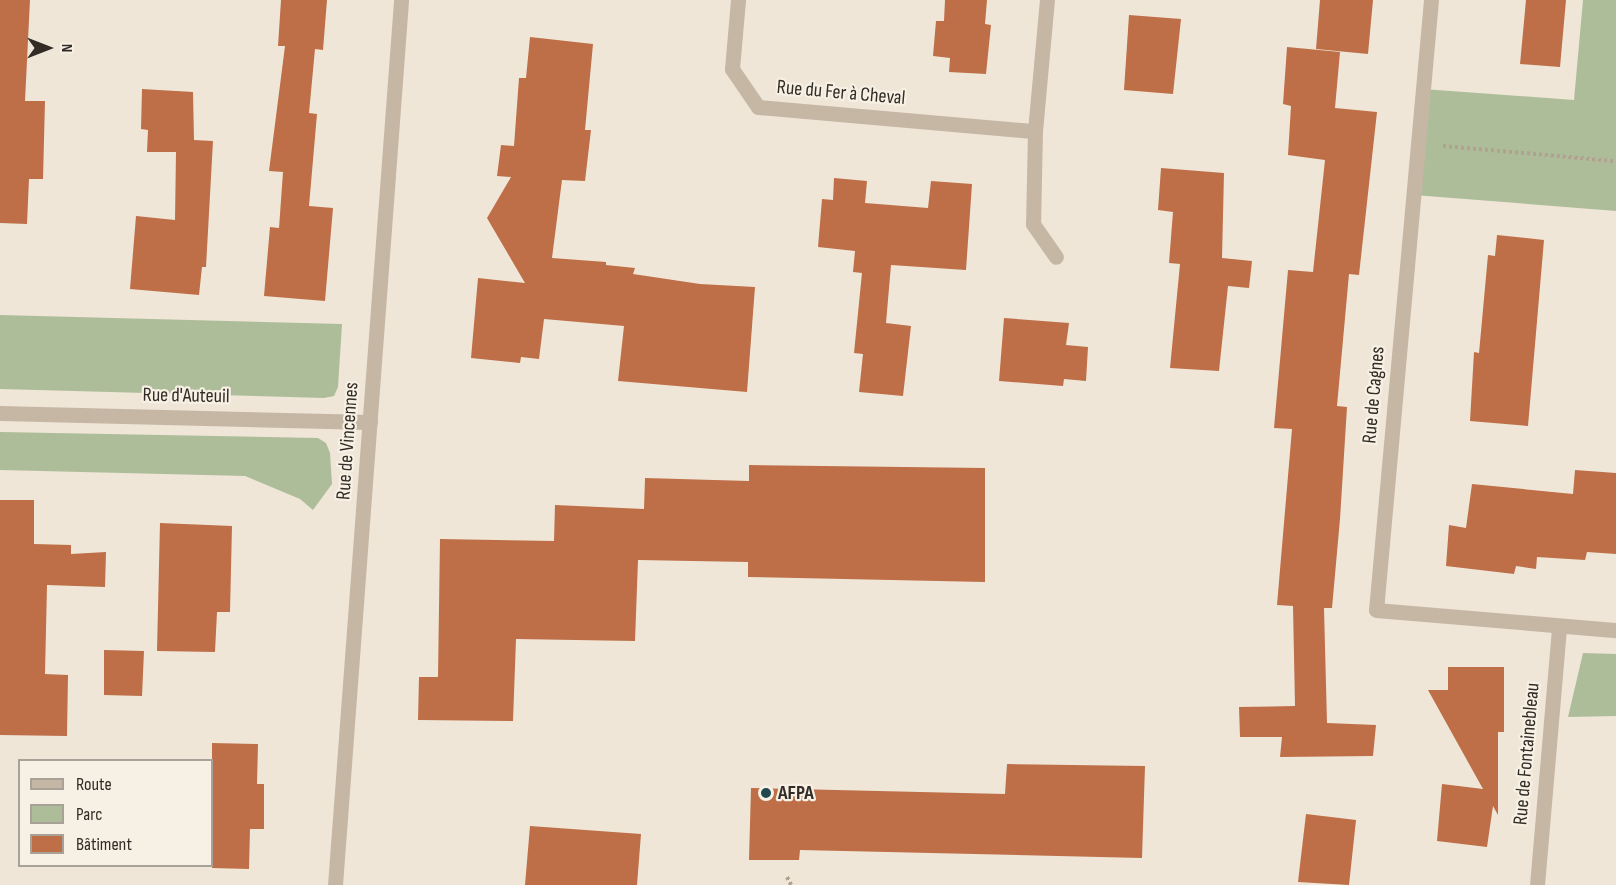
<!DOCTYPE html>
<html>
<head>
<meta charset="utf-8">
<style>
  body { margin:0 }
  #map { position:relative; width:1616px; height:885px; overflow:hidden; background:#efe6d8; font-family:"Sofia Sans Condensed",sans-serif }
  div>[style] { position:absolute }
  .green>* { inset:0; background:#aebd99 }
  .building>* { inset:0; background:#be6f47 }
  .path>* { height:4px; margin-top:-2px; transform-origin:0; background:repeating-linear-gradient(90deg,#b2a190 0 3px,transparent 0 6px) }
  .minor>* { height:15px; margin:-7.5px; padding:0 7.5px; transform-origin:7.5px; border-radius:7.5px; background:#c6b7a5 }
  .dots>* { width:16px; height:16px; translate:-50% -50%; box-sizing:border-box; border:3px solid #f7f0e4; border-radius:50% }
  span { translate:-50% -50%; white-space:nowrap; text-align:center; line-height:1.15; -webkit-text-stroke:4.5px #f7f0e4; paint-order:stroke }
  .street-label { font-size:20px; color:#322b26 }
  .poi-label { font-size:20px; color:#322b26; font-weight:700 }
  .left { translate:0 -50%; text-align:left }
  .legend { position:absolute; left:18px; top:759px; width:195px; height:108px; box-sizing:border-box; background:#f7f0e4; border:2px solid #a8a198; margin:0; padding:8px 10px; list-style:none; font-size:18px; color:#322b26 }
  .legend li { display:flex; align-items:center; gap:12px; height:30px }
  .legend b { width:30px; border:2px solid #a8a198 }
  .north { position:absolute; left:18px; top:18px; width:60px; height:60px; -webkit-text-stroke:4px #f7f0e4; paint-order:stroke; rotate:90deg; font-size:16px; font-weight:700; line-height:24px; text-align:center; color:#322b26 }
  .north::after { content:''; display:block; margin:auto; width:21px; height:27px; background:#322b26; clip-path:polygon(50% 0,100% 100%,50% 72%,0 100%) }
</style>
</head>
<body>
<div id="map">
  <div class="green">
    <i style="clip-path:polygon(1583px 0,1616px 0,1616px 211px,1414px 195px,1423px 89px,1574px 100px)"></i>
    <i style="clip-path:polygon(0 315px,342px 324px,338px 387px,334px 396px,324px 398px,0 389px)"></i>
    <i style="clip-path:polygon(0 432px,318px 438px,326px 443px,330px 453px,332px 484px,313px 510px,300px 499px,245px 476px,0 470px)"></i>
    <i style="clip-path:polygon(1583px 653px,1616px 654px,1616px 716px,1568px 717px)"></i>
  </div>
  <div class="building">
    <i style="clip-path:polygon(0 0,30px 0,25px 101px,45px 101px,43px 179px,29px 179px,27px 224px,0 223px)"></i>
    <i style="clip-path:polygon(281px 0,327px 0,323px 50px,315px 49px,309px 113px,317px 114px,309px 206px,333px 208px,325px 301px,264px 296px,270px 227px,279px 228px,283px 172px,269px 171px,285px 46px,278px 46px)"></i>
    <i style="clip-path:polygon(945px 0,987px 0,985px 24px,991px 25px,986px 74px,949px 72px,950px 58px,933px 56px,936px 21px,944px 21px)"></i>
    <i style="clip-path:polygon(1320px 0,1373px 0,1368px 54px,1316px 49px)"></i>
    <i style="clip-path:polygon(1526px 0,1566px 0,1560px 67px,1520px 64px)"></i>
    <i style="clip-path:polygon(1129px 15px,1181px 19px,1173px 94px,1124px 90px)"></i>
    <i style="clip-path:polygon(530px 37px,593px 44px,585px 130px,591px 130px,585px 181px,562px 180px,552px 258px,606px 262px,606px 265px,635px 268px,633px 274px,700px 284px,755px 287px,747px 392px,618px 381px,624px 326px,544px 319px,539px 359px,521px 357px,520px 363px,471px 358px,478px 278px,525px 283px,487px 218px,511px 177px,497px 176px,501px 145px,514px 146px,519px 78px,526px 78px)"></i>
    <i style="clip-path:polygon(1287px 47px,1340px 52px,1335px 108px,1377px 112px,1359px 275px,1349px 274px,1337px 406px,1347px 407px,1340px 519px,1332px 608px,1324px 608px,1327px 723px,1376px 725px,1373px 756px,1280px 757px,1282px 737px,1240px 737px,1239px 707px,1295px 706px,1293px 606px,1277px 605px,1292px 429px,1274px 428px,1288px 270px,1313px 272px,1325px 160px,1288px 155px,1291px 106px,1283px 104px)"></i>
    <i style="clip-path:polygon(142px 89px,193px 92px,194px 140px,213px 141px,206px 267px,202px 267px,199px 295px,130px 289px,136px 216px,175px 220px,176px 152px,147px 152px,148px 130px,141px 129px)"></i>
    <i style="clip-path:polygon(1161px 168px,1224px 173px,1222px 258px,1252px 261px,1249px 288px,1228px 286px,1219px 371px,1170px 368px,1180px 264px,1169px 263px,1173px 212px,1158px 210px)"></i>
    <i style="clip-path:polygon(834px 178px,867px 181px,865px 203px,928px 208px,931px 181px,972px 184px,966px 270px,891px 265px,886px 323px,911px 326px,903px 396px,859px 392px,863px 354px,854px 353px,862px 273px,853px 272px,855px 251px,818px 247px,822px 199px,833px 200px)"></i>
    <i style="clip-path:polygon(1497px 235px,1544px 240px,1528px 426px,1470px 421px,1474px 352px,1479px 353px,1488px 255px,1495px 256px)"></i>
    <i style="clip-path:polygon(1004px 318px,1069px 323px,1066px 345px,1088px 347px,1086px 381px,1064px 379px,1063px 386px,999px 381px)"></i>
    <i style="clip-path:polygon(749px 465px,985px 468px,985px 582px,748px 577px,748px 562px,638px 560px,635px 641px,516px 639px,513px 721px,418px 720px,419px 677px,438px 677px,440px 539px,554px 541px,555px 505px,644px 509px,645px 478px,749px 481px)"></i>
    <i style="clip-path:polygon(1575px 470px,1616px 473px,1616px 554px,1587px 552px,1585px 560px,1537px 557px,1536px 569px,1516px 566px,1514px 574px,1446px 566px,1449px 525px,1466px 528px,1472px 484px,1573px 494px)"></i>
    <i style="clip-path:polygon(0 500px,34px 500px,34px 544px,71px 545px,71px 554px,106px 552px,105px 587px,47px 585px,45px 674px,68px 675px,67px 736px,0 735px)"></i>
    <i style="clip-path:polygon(160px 523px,232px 526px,230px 612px,217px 612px,215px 652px,157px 651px)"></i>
    <i style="clip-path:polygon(104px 650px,144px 651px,142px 696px,104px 695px)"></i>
    <i style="clip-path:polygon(1448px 667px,1504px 667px,1504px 732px,1498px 732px,1498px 815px,1493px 806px,1487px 847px,1437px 841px,1442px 784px,1483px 789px,1428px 690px,1448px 690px)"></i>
    <i style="clip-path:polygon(212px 743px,258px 744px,257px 784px,264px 784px,264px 829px,250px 829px,249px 869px,212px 868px)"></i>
    <i style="clip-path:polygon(1007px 764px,1145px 766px,1142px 858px,800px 850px,799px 860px,749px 860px,751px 788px,1005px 794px)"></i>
    <i style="clip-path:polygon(1306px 814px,1356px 820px,1349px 885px,1298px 882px)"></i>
    <i style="clip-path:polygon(530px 826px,641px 834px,637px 885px,525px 885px)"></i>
  </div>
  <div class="path">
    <i style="left:1443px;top:146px;width:174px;rotate:5deg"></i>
    <i style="left:787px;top:877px;width:9px;rotate:63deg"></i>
  </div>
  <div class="minor">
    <i style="left:738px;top:0;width:69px;rotate:95deg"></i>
    <i style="left:732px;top:69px;width:46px;rotate:55.6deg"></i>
    <i style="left:758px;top:107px;width:278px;rotate:5deg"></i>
    <i style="left:1035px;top:131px;width:132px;rotate:-84.8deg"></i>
    <i style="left:1431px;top:0;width:612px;rotate:95.15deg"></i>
    <i style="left:1376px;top:610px;width:241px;rotate:4.8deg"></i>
    <i style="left:1035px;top:131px;width:93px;rotate:91.2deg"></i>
    <i style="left:1033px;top:224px;width:40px;rotate:55.1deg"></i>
    <i style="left:0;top:413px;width:370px;rotate:1.4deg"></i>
    <i style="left:335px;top:885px;width:887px;rotate:-85.73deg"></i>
    <i style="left:1537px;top:885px;width:259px;rotate:-85.1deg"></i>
  </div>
  <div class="dots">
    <i style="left:766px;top:793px;background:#1e4951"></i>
  </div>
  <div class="street-label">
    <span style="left:841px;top:93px;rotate:5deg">Rue du Fer à Cheval</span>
    <span style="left:1374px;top:395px;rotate:-85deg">Rue de Cagnes</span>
    <span style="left:186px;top:396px;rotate:1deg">Rue d'Auteuil</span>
    <span style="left:348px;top:441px;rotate:-86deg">Rue de Vincennes</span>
    <span style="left:1527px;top:754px;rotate:-85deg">Rue de Fontainebleau</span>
  </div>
  <div class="poi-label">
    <span class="left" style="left:778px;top:793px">AFPA</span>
  </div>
  <ul class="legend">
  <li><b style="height:8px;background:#c6b7a5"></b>Route</li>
  <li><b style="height:16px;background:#aebd99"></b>Parc</li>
  <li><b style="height:16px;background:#be6f47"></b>Bâtiment</li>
  </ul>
  <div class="north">N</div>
</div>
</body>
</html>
